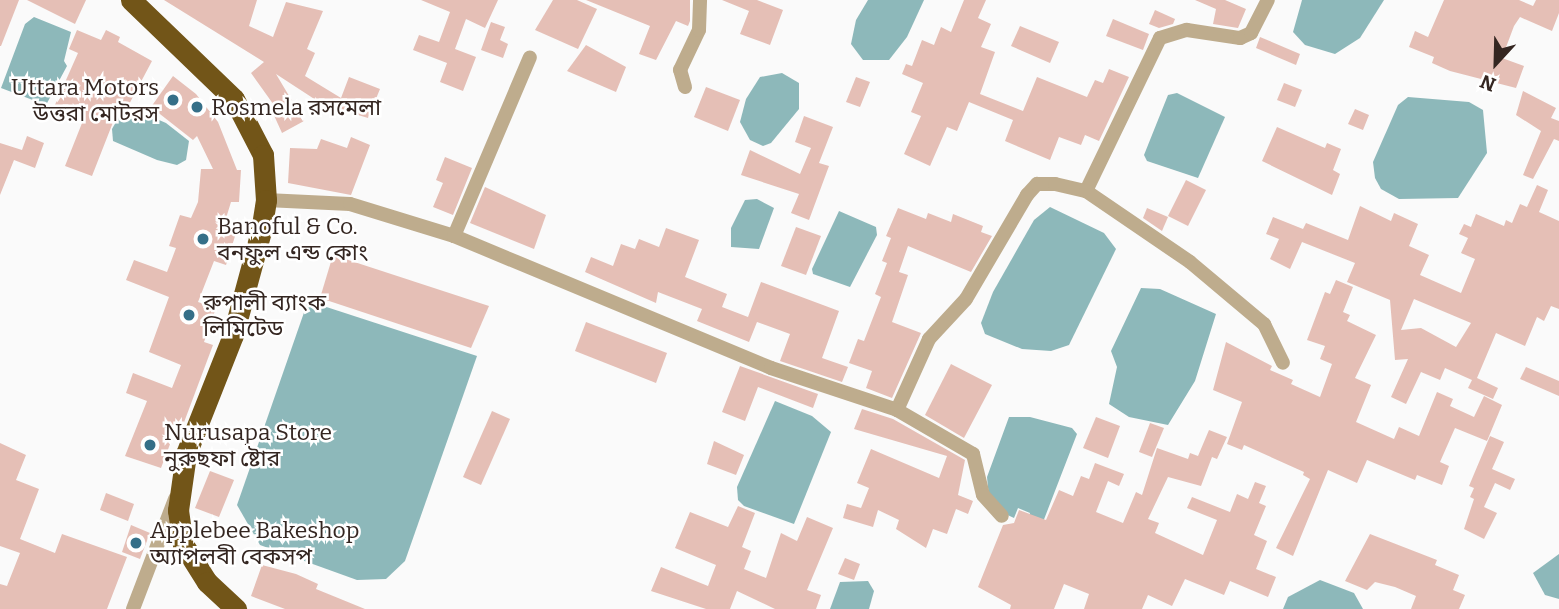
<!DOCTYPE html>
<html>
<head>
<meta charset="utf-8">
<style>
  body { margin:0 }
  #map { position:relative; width:1559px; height:609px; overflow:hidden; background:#fafafa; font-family:Bitter,"Noto Sans Bengali",serif }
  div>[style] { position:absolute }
  .water>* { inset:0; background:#8db8ba }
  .building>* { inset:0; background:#e5bfb6 }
  .street>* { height:14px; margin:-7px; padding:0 7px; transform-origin:7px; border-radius:7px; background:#beac8d }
  .highway>* { height:21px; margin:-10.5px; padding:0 10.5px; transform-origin:10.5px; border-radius:10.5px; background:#725518 }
  .dots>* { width:19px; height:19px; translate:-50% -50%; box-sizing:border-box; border:4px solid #fff; border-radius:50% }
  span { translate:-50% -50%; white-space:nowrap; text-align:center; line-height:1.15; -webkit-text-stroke:5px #fff; paint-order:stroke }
  .poi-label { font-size:23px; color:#342621 }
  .right { translate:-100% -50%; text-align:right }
  .left { translate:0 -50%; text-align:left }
  .north { position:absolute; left:1461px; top:28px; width:70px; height:70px; -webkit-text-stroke:5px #fff; paint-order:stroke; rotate:202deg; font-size:19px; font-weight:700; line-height:28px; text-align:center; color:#342621 }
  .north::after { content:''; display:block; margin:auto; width:24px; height:32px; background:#342621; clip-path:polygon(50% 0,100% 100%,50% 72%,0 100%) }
</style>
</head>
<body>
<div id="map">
  <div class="water">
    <i style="clip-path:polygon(868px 0,924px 0,907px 37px,889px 60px,863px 60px,851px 44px,856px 20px)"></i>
    <i style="clip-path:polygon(1302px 0,1384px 0,1360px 38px,1335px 54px,1305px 45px,1293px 32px)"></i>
    <i style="clip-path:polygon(34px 17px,71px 32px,64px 61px,67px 66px,46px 105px,1px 88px,25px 24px)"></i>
    <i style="clip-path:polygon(782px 73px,799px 83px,799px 109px,771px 143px,763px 146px,750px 140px,740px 122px,746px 99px,760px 77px)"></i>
    <i style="clip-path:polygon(1177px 93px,1225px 117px,1198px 178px,1147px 161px,1144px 155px,1168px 95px)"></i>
    <i style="clip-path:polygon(1408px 97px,1469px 102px,1483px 110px,1487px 153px,1458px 198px,1399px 199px,1381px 189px,1375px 178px,1373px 162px,1398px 105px)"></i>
    <i style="clip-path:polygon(136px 110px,166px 123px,189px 141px,186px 160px,177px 165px,157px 160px,113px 141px,112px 129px,120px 115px)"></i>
    <i style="clip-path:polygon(757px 199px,774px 208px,759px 249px,731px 247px,731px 228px,745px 200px)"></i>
    <i style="clip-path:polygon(1050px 207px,1104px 233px,1116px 249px,1069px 345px,1051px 351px,1022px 349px,985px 334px,981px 323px,993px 292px,1034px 220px)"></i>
    <i style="clip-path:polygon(839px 211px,876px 227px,877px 235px,850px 287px,813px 274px,812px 269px)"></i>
    <i style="clip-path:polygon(1141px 288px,1160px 289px,1216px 314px,1195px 381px,1168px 425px,1129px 417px,1109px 404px,1117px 367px,1111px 351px)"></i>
    <i style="clip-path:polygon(308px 301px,477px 356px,405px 561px,386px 579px,357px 580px,260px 545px,237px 505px)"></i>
    <i style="clip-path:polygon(775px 401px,812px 416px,831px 432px,794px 524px,744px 506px,738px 500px,737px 487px)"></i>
    <i style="clip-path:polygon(1009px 417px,1030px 417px,1072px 428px,1077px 434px,1043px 522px,1027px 523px,1030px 513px,1018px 508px,1014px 518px,999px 511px,989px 498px,987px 477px)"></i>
    <i style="clip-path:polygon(1559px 554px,1559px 599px,1545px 595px,1533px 573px)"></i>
    <i style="clip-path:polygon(1320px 580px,1354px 593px,1363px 609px,1283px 609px,1288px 597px)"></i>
    <i style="clip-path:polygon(868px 581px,874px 591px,869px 609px,830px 609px,840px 582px)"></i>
  </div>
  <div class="building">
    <i style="clip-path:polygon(0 0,19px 0,1px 46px,0 46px)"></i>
    <i style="clip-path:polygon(27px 0,86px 0,75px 24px)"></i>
    <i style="clip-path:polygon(164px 0,257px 0,249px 26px,273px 37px,286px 2px,323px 11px,307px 49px,315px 53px,305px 76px,341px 98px,349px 77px,380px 89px,368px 118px,322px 104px,276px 74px,304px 121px,282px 133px,272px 111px,276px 108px,251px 73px,264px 62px)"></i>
    <i style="clip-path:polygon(421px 0,498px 0,485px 28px,466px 19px,455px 49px,476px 57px,463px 91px,440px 82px,447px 63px,413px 50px,419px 35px,439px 42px,450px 12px)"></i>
    <i style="clip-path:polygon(553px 0,577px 0,597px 9px,578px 49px,535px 30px)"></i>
    <i style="clip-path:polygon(586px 0,690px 0,690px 21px,688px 26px,676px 21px,656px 60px,639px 54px,650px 26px)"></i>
    <i style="clip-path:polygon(722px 0,757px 0,783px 10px,770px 45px,740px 34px,749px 11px)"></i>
    <i style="clip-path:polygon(964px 0,986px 0,978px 18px,991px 24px,981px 47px,995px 52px,980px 94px,1023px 111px,1037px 77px,1087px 97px,1095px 80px,1103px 83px,1109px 69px,1129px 77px,1099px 141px,1085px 135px,1081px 145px,1059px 137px,1050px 160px,1005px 141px,1013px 120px,969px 102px,957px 131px,947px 127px,930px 166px,904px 154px,921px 116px,911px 112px,923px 83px,902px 74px,906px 64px,912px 66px,922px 40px,934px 45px,941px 27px,951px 32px)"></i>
    <i style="clip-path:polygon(1195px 0,1225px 0,1246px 9px,1238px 28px,1213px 24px,1216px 9px)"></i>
    <i style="clip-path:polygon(1444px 0,1519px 0,1533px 6px,1536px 0,1559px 0,1559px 13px,1552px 31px,1520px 17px,1514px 26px,1502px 58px,1524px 66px,1516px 88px,1450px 71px,1432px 63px,1434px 57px,1409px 47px,1415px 31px,1428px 37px)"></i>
    <i style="clip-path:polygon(1155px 10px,1175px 19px,1173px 24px,1159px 28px,1149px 24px)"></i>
    <i style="clip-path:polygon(1113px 19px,1149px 34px,1143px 50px,1106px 36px)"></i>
    <i style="clip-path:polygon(491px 22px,505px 27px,500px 40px,508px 44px,503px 58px,481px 50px)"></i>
    <i style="clip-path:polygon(1020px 26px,1059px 42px,1050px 63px,1011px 46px)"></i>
    <i style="clip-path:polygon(77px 30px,101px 40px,106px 30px,120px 37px,118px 42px,152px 61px,126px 110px,119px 107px,92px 176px,65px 166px,84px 118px,54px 107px,78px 53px,69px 49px)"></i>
    <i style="clip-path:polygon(1260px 37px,1300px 54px,1296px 65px,1256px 48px)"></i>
    <i style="clip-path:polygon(586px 45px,626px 67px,616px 92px,567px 71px)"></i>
    <i style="clip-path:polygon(173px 76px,196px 94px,218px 122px,237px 170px,241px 170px,239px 202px,231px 202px,223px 228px,236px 233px,226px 265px,214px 261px,198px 302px,216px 308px,204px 342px,213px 345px,180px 433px,175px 431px,161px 468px,125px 456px,147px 401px,126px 393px,133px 373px,172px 388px,181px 365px,149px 352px,169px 297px,126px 280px,134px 260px,167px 272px,176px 248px,169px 246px,180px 215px,191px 218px,198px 202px,201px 169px,213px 169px,197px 136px,193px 140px,151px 107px)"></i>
    <i style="clip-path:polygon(856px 77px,870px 82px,860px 107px,846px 102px)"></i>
    <i style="clip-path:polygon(1284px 83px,1302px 90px,1295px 107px,1277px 100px)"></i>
    <i style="clip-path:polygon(706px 87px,740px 100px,728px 131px,694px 117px)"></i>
    <i style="clip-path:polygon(1523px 91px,1556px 108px,1551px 118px,1559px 121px,1559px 141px,1554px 139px,1533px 179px,1523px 175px,1541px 131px,1516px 115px)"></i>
    <i style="clip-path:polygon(1355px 109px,1369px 115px,1363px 130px,1348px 124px)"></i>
    <i style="clip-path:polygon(804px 116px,833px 127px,819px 163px,829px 166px,809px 220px,791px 213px,799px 194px,741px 175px,750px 150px,800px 174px,811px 148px,795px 142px)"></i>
    <i style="clip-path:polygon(1277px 127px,1325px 148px,1327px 143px,1341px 149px,1333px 170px,1340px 174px,1332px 195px,1262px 161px)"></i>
    <i style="clip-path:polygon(27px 136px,44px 143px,35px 168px,14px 160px,0 195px,0 143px,22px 150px)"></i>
    <i style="clip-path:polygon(351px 137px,370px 145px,351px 195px,288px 183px,290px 148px,317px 149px,321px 139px,347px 148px)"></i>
    <i style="clip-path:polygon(445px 157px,472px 168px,453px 215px,433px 207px,443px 183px,436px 180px)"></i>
    <i style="clip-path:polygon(1186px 180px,1206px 190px,1188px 226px,1168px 216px)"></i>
    <i style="clip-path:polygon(evenodd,1537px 185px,1548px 190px,1539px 212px,1559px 221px,1559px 309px,1551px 306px,1544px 321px,1537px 317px,1525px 346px,1496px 333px,1477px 378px,1498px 388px,1493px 399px,1468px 388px,1472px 380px,1445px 368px,1440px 380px,1421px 372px,1406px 404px,1391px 397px,1408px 359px,1395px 360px,1390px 300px,1347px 282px,1355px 263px,1302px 242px,1290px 269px,1270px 259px,1279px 239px,1266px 234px,1273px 217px,1303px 229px,1306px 223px,1348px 240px,1360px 206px,1391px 221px,1394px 213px,1418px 224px,1409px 246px,1429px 255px,1420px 275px,1461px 293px,1475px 259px,1461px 253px,1468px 238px,1459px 234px,1464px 224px,1471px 227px,1476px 214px,1504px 226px,1506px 220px,1512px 223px,1520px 204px,1527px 207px,1537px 185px,1414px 299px,1471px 323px,1456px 347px,1421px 328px,1401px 330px,1414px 299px)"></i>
    <i style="clip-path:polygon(485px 187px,546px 215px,534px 249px,470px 223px)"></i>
    <i style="clip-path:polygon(898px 208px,926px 219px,928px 213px,951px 222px,953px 214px,983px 226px,981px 232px,992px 236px,971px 272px,908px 246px,899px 272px,908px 275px,892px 322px,921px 333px,892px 398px,866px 388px,872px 371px,849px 363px,858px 339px,864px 341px,881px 297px,875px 294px,887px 263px,882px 261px,891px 238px,886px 236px)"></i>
    <i style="clip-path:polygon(1147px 208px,1168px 217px,1162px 231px,1143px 218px)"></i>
    <i style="clip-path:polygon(796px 227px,821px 236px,806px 275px,781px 266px)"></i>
    <i style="clip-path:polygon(666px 228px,699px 240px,685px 277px,727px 294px,722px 307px,748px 317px,761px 282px,839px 311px,822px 358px,848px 367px,842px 382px,780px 361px,790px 334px,757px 322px,749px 342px,697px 321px,702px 309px,658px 292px,656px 303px,585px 272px,591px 257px,613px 266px,621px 244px,635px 249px,639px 239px,659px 247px)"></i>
    <i style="clip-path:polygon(333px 255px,489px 306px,471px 348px,320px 298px)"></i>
    <i style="clip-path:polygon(1336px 280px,1353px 287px,1343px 312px,1350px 315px,1347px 321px,1376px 335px,1355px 378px,1371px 385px,1356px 422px,1394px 439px,1399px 427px,1419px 436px,1437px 392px,1453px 399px,1450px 406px,1474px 417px,1484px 396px,1502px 405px,1487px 441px,1455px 428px,1440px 462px,1449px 466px,1442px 485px,1417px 475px,1415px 480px,1367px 460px,1357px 483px,1328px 470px,1293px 556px,1276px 548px,1310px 479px,1303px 475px,1304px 472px,1244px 445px,1242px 450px,1227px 444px,1242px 402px,1213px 390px,1226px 342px,1272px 366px,1270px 370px,1293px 380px,1291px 384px,1320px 397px,1332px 364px,1320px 359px,1325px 346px,1307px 340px,1325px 292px,1330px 294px)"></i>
    <i style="clip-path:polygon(586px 322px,667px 353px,656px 383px,575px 351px)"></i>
    <i style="clip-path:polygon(951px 364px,992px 385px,964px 438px,925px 415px)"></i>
    <i style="clip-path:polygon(740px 366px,818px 394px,813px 408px,758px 387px,745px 421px,722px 412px)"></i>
    <i style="clip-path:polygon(1526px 367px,1559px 381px,1559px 396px,1520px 379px)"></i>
    <i style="clip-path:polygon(862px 409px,893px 419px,965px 460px,958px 495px,973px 501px,968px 514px,956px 509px,947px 534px,933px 529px,926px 548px,896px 529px,899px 520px,878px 510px,873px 527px,843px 518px,847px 504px,861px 508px,869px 488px,857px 483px,871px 449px,939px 478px,947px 456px,854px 429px)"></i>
    <i style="clip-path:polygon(492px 411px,510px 419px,481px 485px,463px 477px)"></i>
    <i style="clip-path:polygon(1096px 417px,1120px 426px,1108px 458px,1083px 448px)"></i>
    <i style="clip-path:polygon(1150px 423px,1164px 428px,1152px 457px,1139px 452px)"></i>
    <i style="clip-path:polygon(1209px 430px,1227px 437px,1217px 459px,1212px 457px,1201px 486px,1168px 477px,1148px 519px,1159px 523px,1155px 533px,1203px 555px,1217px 520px,1187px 508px,1192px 497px,1230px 512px,1237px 494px,1248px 499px,1255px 482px,1266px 486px,1259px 503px,1266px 506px,1254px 535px,1267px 541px,1256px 569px,1276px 577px,1268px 597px,1230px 581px,1224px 595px,1185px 579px,1172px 606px,1148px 595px,1142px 609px,1084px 609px,1089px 594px,1064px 584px,1054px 609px,1010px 609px,1011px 605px,978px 587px,1003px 525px,1014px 523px,1019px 510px,1046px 520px,1059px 490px,1073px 496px,1081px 476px,1089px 479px,1095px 463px,1124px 474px,1119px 486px,1108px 481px,1096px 512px,1123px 523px,1136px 492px,1142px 495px,1157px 448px,1188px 459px,1190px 453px,1198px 456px)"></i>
    <i style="clip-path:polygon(1490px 436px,1504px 442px,1492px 469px,1515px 479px,1510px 490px,1495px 483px,1484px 507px,1497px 513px,1484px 539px,1464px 529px,1474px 499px,1470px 497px,1474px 488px,1469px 486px)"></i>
    <i style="clip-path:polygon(714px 441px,744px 455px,736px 475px,707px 464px)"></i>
    <i style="clip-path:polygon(0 443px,26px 455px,16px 480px,39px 489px,20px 539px,55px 553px,62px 534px,127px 557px,107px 609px,0 609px,0 584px,7px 586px,20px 553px,0 546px)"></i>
    <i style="clip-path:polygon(210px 471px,234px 480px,219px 517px,195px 508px)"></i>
    <i style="clip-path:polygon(106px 493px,134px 504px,128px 521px,100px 510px)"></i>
    <i style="clip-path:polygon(738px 506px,755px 513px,742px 547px,751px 551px,744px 569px,766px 578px,781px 533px,797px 541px,807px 517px,833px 528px,807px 590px,821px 595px,816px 609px,775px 609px,737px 591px,730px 609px,706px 609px,651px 591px,661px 567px,708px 586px,716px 565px,675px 548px,690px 512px,728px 527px)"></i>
    <i style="clip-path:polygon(131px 525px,150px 533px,140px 559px,122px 552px)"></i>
    <i style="clip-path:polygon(1370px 534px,1437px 560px,1435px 565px,1459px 575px,1453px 590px,1465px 595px,1459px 609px,1411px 609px,1416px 596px,1395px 587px,1375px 582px,1367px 590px,1345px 581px)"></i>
    <i style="clip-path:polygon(845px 558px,860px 564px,854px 580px,838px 574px)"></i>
    <i style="clip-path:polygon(262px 565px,296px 574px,318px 584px,316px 589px,365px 609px,285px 609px,251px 596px)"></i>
  </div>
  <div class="street">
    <i style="left:685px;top:87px;width:18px;rotate:-106deg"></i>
    <i style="left:680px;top:70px;width:44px;rotate:-64.6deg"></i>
    <i style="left:699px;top:30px;width:30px;rotate:-88deg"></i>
    <i style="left:1086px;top:191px;width:170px;rotate:-64.2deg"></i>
    <i style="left:1160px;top:38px;width:28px;rotate:-17deg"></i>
    <i style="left:1187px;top:30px;width:54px;rotate:8.6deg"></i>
    <i style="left:1240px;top:38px;width:12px;rotate:-24deg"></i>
    <i style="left:1251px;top:33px;width:37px;rotate:-63deg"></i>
    <i style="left:266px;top:200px;width:84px;rotate:2.7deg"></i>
    <i style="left:350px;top:204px;width:109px;rotate:17.1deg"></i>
    <i style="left:454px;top:236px;width:343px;rotate:22.6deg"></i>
    <i style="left:771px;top:368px;width:133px;rotate:18.4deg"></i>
    <i style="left:897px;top:410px;width:78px;rotate:-65.7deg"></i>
    <i style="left:929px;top:339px;width:54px;rotate:-47.2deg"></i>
    <i style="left:966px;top:299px;width:121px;rotate:-59.6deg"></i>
    <i style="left:1027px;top:195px;width:15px;rotate:-48deg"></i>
    <i style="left:1037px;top:184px;width:18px"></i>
    <i style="left:1055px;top:184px;width:32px;rotate:13deg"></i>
    <i style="left:1086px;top:191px;width:126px;rotate:34.3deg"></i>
    <i style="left:1190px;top:262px;width:97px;rotate:40deg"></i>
    <i style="left:1264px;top:324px;width:43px;rotate:64deg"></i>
    <i style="left:454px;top:236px;width:194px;rotate:-67deg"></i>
    <i style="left:897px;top:410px;width:88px;rotate:30.1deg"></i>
    <i style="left:973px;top:454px;width:42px;rotate:76.3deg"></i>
    <i style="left:983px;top:495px;width:28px;rotate:48deg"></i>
    <i style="left:133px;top:609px;width:118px;rotate:-69.1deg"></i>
  </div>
  <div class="highway">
    <i style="left:131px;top:0;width:143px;rotate:43.9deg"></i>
    <i style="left:234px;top:99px;width:63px;rotate:62.6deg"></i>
    <i style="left:263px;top:155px;width:45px;rotate:86.2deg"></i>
    <i style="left:266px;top:200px;width:31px;rotate:99deg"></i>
    <i style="left:261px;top:231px;width:108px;rotate:105.1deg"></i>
    <i style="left:233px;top:335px;width:128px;rotate:111.6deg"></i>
    <i style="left:186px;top:454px;width:57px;rotate:98.1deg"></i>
    <i style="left:178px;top:510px;width:34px;rotate:82deg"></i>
    <i style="left:183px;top:544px;width:45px;rotate:57.7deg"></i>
    <i style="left:207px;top:582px;width:40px;rotate:43deg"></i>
  </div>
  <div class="dots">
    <i style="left:173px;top:100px;background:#356f88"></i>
    <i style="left:197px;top:107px;background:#356f88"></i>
    <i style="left:203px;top:239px;background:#356f88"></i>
    <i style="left:189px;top:315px;background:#356f88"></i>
    <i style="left:150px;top:445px;background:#356f88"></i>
    <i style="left:136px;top:543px;background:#356f88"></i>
  </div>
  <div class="poi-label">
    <span class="right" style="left:159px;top:100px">Uttara Motors<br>উত্তরা মোটরস</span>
    <span class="left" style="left:211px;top:107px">Rosmela রসমেলা</span>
    <span class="left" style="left:217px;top:239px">Banoful &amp; Co.<br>বনফুল এন্ড কোং</span>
    <span class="left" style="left:203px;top:315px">রুপালী ব্যাংক<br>লিমিটেড</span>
    <span class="left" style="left:164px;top:445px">Nurusapa Store<br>নুরুছফা ষ্টোর</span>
    <span class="left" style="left:150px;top:543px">Applebee Bakeshop<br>অ্যাপলবী বেকসপ</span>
  </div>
  <div class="north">N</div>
</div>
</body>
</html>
